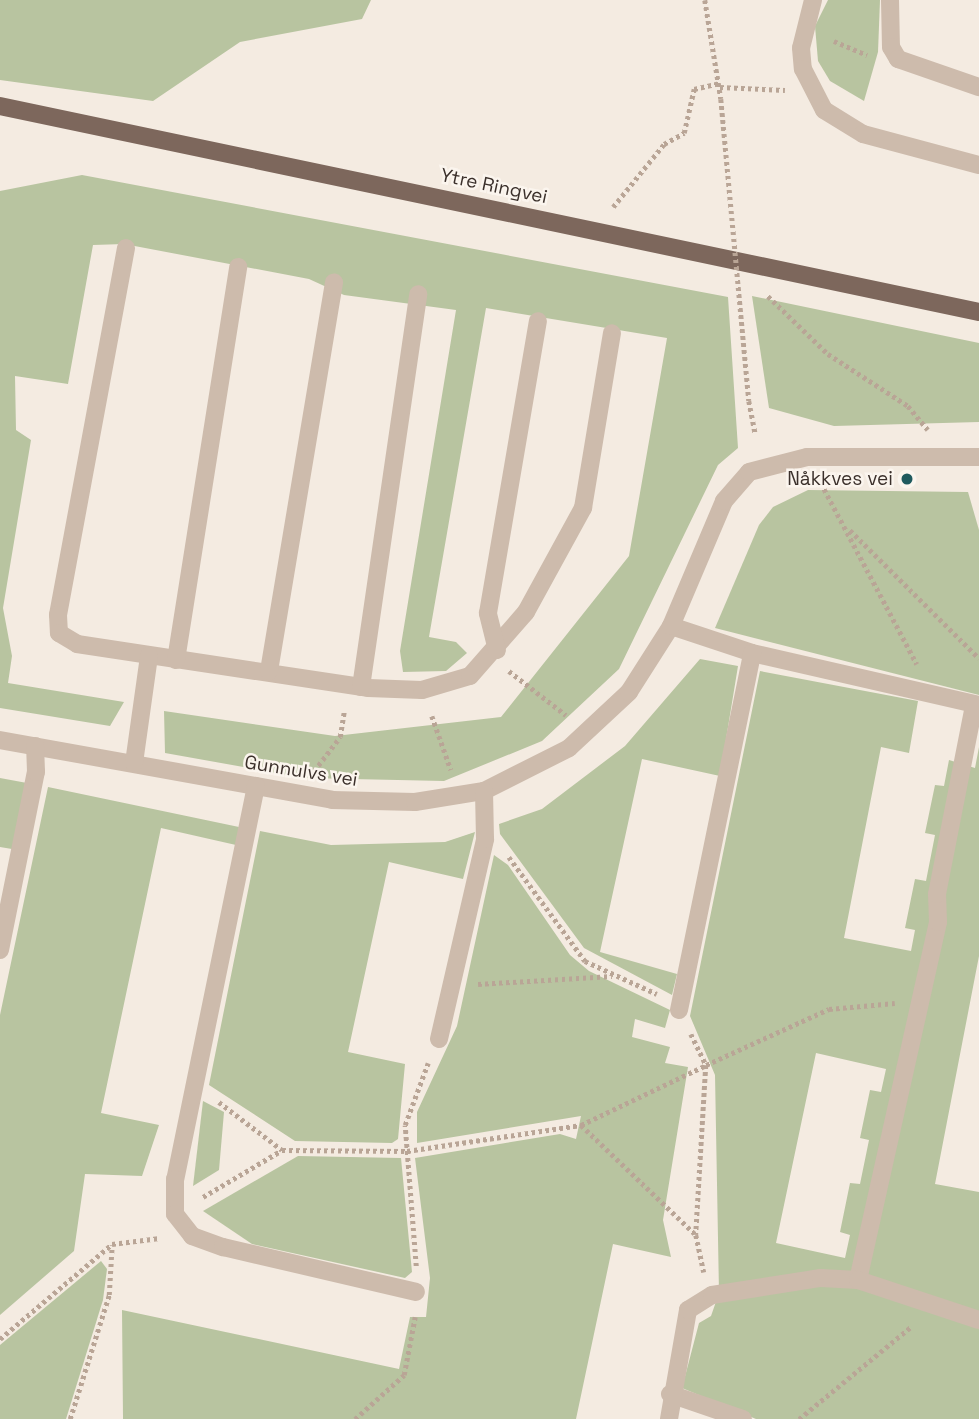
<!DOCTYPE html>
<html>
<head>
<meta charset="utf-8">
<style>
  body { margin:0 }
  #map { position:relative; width:979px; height:1419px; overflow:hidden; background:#f4ebe1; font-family:"Space Grotesk",sans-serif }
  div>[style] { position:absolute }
  .green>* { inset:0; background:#b8c4a0 }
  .path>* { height:4.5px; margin-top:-2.25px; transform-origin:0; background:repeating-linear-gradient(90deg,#b9a596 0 3.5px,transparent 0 7px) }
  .minor>* { height:18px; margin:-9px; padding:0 9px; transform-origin:9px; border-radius:9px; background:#cdbbac }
  .major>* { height:18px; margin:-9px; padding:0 9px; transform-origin:9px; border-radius:9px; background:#7d675c }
  .path-bridge>* { height:4.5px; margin-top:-2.25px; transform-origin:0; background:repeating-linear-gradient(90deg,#b9a596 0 3.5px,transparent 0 7px) }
  .dots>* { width:19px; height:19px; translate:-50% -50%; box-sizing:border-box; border:4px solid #fbf5ee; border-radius:50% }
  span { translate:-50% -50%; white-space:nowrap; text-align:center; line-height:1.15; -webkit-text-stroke:5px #fbf5ee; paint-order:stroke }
  .street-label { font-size:19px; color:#3b302b }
  .poi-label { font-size:19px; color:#3b302b }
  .right { translate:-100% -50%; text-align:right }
</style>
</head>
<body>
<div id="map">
  <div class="green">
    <i style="clip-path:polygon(0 0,371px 0,362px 19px,240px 42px,153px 101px,0 80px)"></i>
    <i style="clip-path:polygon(828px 0,880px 0,878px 52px,864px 101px,830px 81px,818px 61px,815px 26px)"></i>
    <i style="clip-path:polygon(82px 175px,728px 297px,738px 448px,718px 465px,619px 669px,542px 741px,444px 781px,305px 778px,165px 753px,164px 711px,335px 736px,501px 717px,629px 556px,667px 338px,486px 308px,429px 637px,456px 642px,467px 653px,446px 671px,403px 672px,400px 651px,456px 310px,344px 295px,309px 279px,124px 244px,93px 245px,68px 384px,15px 376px,16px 430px,31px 440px,3px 608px,12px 656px,8px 683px,124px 702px,110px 726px,0 708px,0 191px)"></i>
    <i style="clip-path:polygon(752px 296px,979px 343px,979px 422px,834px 426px,769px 408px)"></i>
    <i style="clip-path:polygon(808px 490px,968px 492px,979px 530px,979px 695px,715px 628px,759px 525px,773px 507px)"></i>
    <i style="clip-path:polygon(700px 659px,738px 666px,720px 776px,642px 759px,600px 952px,677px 974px,672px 995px,584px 948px,500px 834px,499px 824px,542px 809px,625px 746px)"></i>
    <i style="clip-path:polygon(evenodd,760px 671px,918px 701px,909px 753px,881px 747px,844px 938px,911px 951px,915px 930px,905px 928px,915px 879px,926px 881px,935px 835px,925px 833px,935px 785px,944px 786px,949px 760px,975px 768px,979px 747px,979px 956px,935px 1184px,979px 1192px,979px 1419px,756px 1419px,682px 1388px,699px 1323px,711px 1316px,719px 1293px,715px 1075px,690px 1016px,760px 671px,816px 1053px,886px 1069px,881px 1092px,870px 1090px,860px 1138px,869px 1140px,860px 1184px,850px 1183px,840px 1232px,850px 1235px,845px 1258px,776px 1243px,816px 1053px)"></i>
    <i style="clip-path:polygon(0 778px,27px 783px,12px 849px,0 847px)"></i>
    <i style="clip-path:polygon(48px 787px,239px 827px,236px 845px,161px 828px,101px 1113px,159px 1125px,142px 1176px,85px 1174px,74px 1251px,0 1315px,0 1015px)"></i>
    <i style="clip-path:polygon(260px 831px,331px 845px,445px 842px,475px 832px,463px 879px,389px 862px,348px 1052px,405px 1064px,398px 1139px,392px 1143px,295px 1141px,209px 1085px)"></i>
    <i style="clip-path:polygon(494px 855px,508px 865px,570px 955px,589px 971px,670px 1010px,665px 1028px,635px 1019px,632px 1037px,670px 1047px,665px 1063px,688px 1067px,663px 1220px,671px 1257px,613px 1244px,576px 1419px,123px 1419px,122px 1310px,399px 1369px,410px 1317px,426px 1317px,430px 1278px,415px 1158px,560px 1134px,576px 1139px,581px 1116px,417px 1143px,417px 1112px,457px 1026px)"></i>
    <i style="clip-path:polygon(203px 1101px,224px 1112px,219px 1170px,193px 1186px)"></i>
    <i style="clip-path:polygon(298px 1156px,401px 1158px,412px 1272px,405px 1278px,252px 1244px,203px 1211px)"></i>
    <i style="clip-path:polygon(101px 1261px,107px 1269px,103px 1300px,66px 1419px,0 1419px,0 1345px)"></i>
  </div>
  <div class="path">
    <i style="left:705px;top:0;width:100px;rotate:80.8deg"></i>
    <i style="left:834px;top:41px;width:36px;rotate:23deg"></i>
    <i style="left:720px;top:87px;width:65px;rotate:2.6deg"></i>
    <i style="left:613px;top:207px;width:81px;rotate:-51deg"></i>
    <i style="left:664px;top:144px;width:23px;rotate:-29deg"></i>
    <i style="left:684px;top:133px;width:45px;rotate:-77.2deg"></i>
    <i style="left:694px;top:89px;width:27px;rotate:-13deg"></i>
    <i style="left:768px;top:296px;width:83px;rotate:44deg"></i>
    <i style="left:828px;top:354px;width:95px;rotate:33deg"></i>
    <i style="left:908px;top:406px;width:31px;rotate:50deg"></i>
    <i style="left:749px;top:401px;width:33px;rotate:79deg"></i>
    <i style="left:821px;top:483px;width:205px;rotate:62.1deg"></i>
    <i style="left:850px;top:530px;width:182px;rotate:44.8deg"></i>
    <i style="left:509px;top:671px;width:72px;rotate:37.7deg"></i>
    <i style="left:432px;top:716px;width:57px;rotate:70.6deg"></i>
    <i style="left:314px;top:771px;width:43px;rotate:-52.6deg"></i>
    <i style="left:340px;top:737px;width:25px;rotate:-81deg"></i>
    <i style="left:509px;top:857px;width:129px;rotate:53.8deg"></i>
    <i style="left:585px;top:961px;width:79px;rotate:24.6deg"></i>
    <i style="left:478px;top:984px;width:134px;rotate:-3.4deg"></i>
    <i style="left:691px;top:1034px;width:34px;rotate:64deg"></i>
    <i style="left:706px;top:1065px;width:135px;rotate:-24.5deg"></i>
    <i style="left:829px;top:1009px;width:66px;rotate:-5.2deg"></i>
    <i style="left:219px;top:1102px;width:79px;rotate:37.3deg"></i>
    <i style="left:581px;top:1125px;width:159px;rotate:43.7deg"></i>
    <i style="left:203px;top:1197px;width:92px;rotate:-30.7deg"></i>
    <i style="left:282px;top:1150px;width:125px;rotate:0.5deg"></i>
    <i style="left:407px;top:1151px;width:176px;rotate:-8.5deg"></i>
    <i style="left:581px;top:1125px;width:139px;rotate:-25.6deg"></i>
    <i style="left:706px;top:1065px;width:170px;rotate:93.4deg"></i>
    <i style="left:696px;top:1235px;width:38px;rotate:78deg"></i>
    <i style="left:416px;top:1266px;width:141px;rotate:-94.5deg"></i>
    <i style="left:405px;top:1125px;width:66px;rotate:-69.6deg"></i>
    <i style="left:0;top:1339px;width:147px;rotate:-40.3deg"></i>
    <i style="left:112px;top:1244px;width:48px;rotate:-7.1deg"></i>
    <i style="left:70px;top:1419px;width:130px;rotate:-72.5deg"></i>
    <i style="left:109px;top:1295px;width:50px;rotate:-86.6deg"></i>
    <i style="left:355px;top:1419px;width:66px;rotate:-41.9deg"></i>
    <i style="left:404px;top:1375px;width:59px;rotate:-79.3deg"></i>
    <i style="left:799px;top:1419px;width:146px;rotate:-39.5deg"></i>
  </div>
  <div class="minor">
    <i style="left:813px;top:0;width:49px;rotate:104deg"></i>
    <i style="left:801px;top:48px;width:21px;rotate:85deg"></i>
    <i style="left:803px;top:69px;width:46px;rotate:62.9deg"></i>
    <i style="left:824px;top:110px;width:46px;rotate:31.6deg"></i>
    <i style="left:863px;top:134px;width:120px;rotate:15deg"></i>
    <i style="left:890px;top:0;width:47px;rotate:88.8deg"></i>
    <i style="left:891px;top:47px;width:14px;rotate:60deg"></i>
    <i style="left:898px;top:59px;width:86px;rotate:19.1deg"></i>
    <i style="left:126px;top:248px;width:373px;rotate:100.5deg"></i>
    <i style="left:58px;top:615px;width:18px;rotate:87deg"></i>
    <i style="left:59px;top:633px;width:21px;rotate:31deg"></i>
    <i style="left:77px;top:644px;width:294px;rotate:8.6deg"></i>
    <i style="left:368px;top:688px;width:54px;rotate:2.1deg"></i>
    <i style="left:422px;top:690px;width:50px;rotate:-16.3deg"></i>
    <i style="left:470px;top:676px;width:85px;rotate:-48.8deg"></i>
    <i style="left:526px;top:612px;width:119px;rotate:-61.3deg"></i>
    <i style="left:583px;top:508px;width:177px;rotate:-80.6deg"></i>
    <i style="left:671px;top:626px;width:85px;rotate:18.4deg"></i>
    <i style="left:752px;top:653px;width:233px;rotate:12.9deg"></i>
    <i style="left:497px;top:650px;width:38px;rotate:-104deg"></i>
    <i style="left:488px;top:613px;width:296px;rotate:-80.3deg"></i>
    <i style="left:176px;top:660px;width:398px;rotate:-81deg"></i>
    <i style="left:269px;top:671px;width:394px;rotate:-80.5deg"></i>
    <i style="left:361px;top:687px;width:397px;rotate:-81.7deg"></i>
    <i style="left:0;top:740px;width:337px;rotate:10.2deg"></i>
    <i style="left:332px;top:800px;width:83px;rotate:1.4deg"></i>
    <i style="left:415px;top:802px;width:70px;rotate:-9.1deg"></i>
    <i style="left:484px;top:791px;width:95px;rotate:-26.8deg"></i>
    <i style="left:569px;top:748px;width:82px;rotate:-43deg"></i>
    <i style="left:629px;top:692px;width:78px;rotate:-57.5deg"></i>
    <i style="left:671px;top:626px;width:136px;rotate:-67deg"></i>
    <i style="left:724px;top:501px;width:38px;rotate:-49deg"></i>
    <i style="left:749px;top:472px;width:60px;rotate:-14.5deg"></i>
    <i style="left:807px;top:457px;width:172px"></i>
    <i style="left:134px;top:763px;width:108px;rotate:-82deg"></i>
    <i style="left:256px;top:786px;width:401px;rotate:101.6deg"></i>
    <i style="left:175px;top:1179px;width:35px;rotate:90deg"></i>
    <i style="left:175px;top:1214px;width:28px;rotate:52deg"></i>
    <i style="left:192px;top:1236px;width:33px;rotate:20deg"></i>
    <i style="left:223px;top:1247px;width:198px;rotate:13.1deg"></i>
    <i style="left:0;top:950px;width:182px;rotate:-78.6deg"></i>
    <i style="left:36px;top:772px;width:26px;rotate:-92deg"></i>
    <i style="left:679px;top:1010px;width:364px;rotate:-78.4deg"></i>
    <i style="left:439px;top:1039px;width:205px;rotate:-77deg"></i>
    <i style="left:485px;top:839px;width:48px;rotate:-91.2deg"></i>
    <i style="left:858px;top:1280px;width:367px;rotate:-77.4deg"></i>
    <i style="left:938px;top:922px;width:28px;rotate:-92deg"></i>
    <i style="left:937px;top:894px;width:193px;rotate:-78.9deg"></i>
    <i style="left:670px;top:1394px;width:77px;rotate:18.9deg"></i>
    <i style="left:669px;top:1419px;width:111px;rotate:-80.1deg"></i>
    <i style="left:688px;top:1310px;width:28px;rotate:-32deg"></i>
    <i style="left:712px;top:1295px;width:110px;rotate:-8.9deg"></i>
    <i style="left:821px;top:1278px;width:37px;rotate:3deg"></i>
    <i style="left:858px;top:1280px;width:127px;rotate:18.3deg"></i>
  </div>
  <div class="major">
    <i style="left:0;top:106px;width:1000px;rotate:11.88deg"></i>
  </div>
  <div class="path-bridge">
    <i style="left:721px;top:99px;width:303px;rotate:84.7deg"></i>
  </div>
  <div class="dots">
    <i style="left:907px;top:479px;background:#1f5a5e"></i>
  </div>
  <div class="street-label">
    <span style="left:494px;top:186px;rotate:12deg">Ytre Ringvei</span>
    <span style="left:301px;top:771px;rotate:9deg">Gunnulvs vei</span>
  </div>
  <div class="poi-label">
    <span class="right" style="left:893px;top:479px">Nåkkves vei</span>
  </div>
</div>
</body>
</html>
